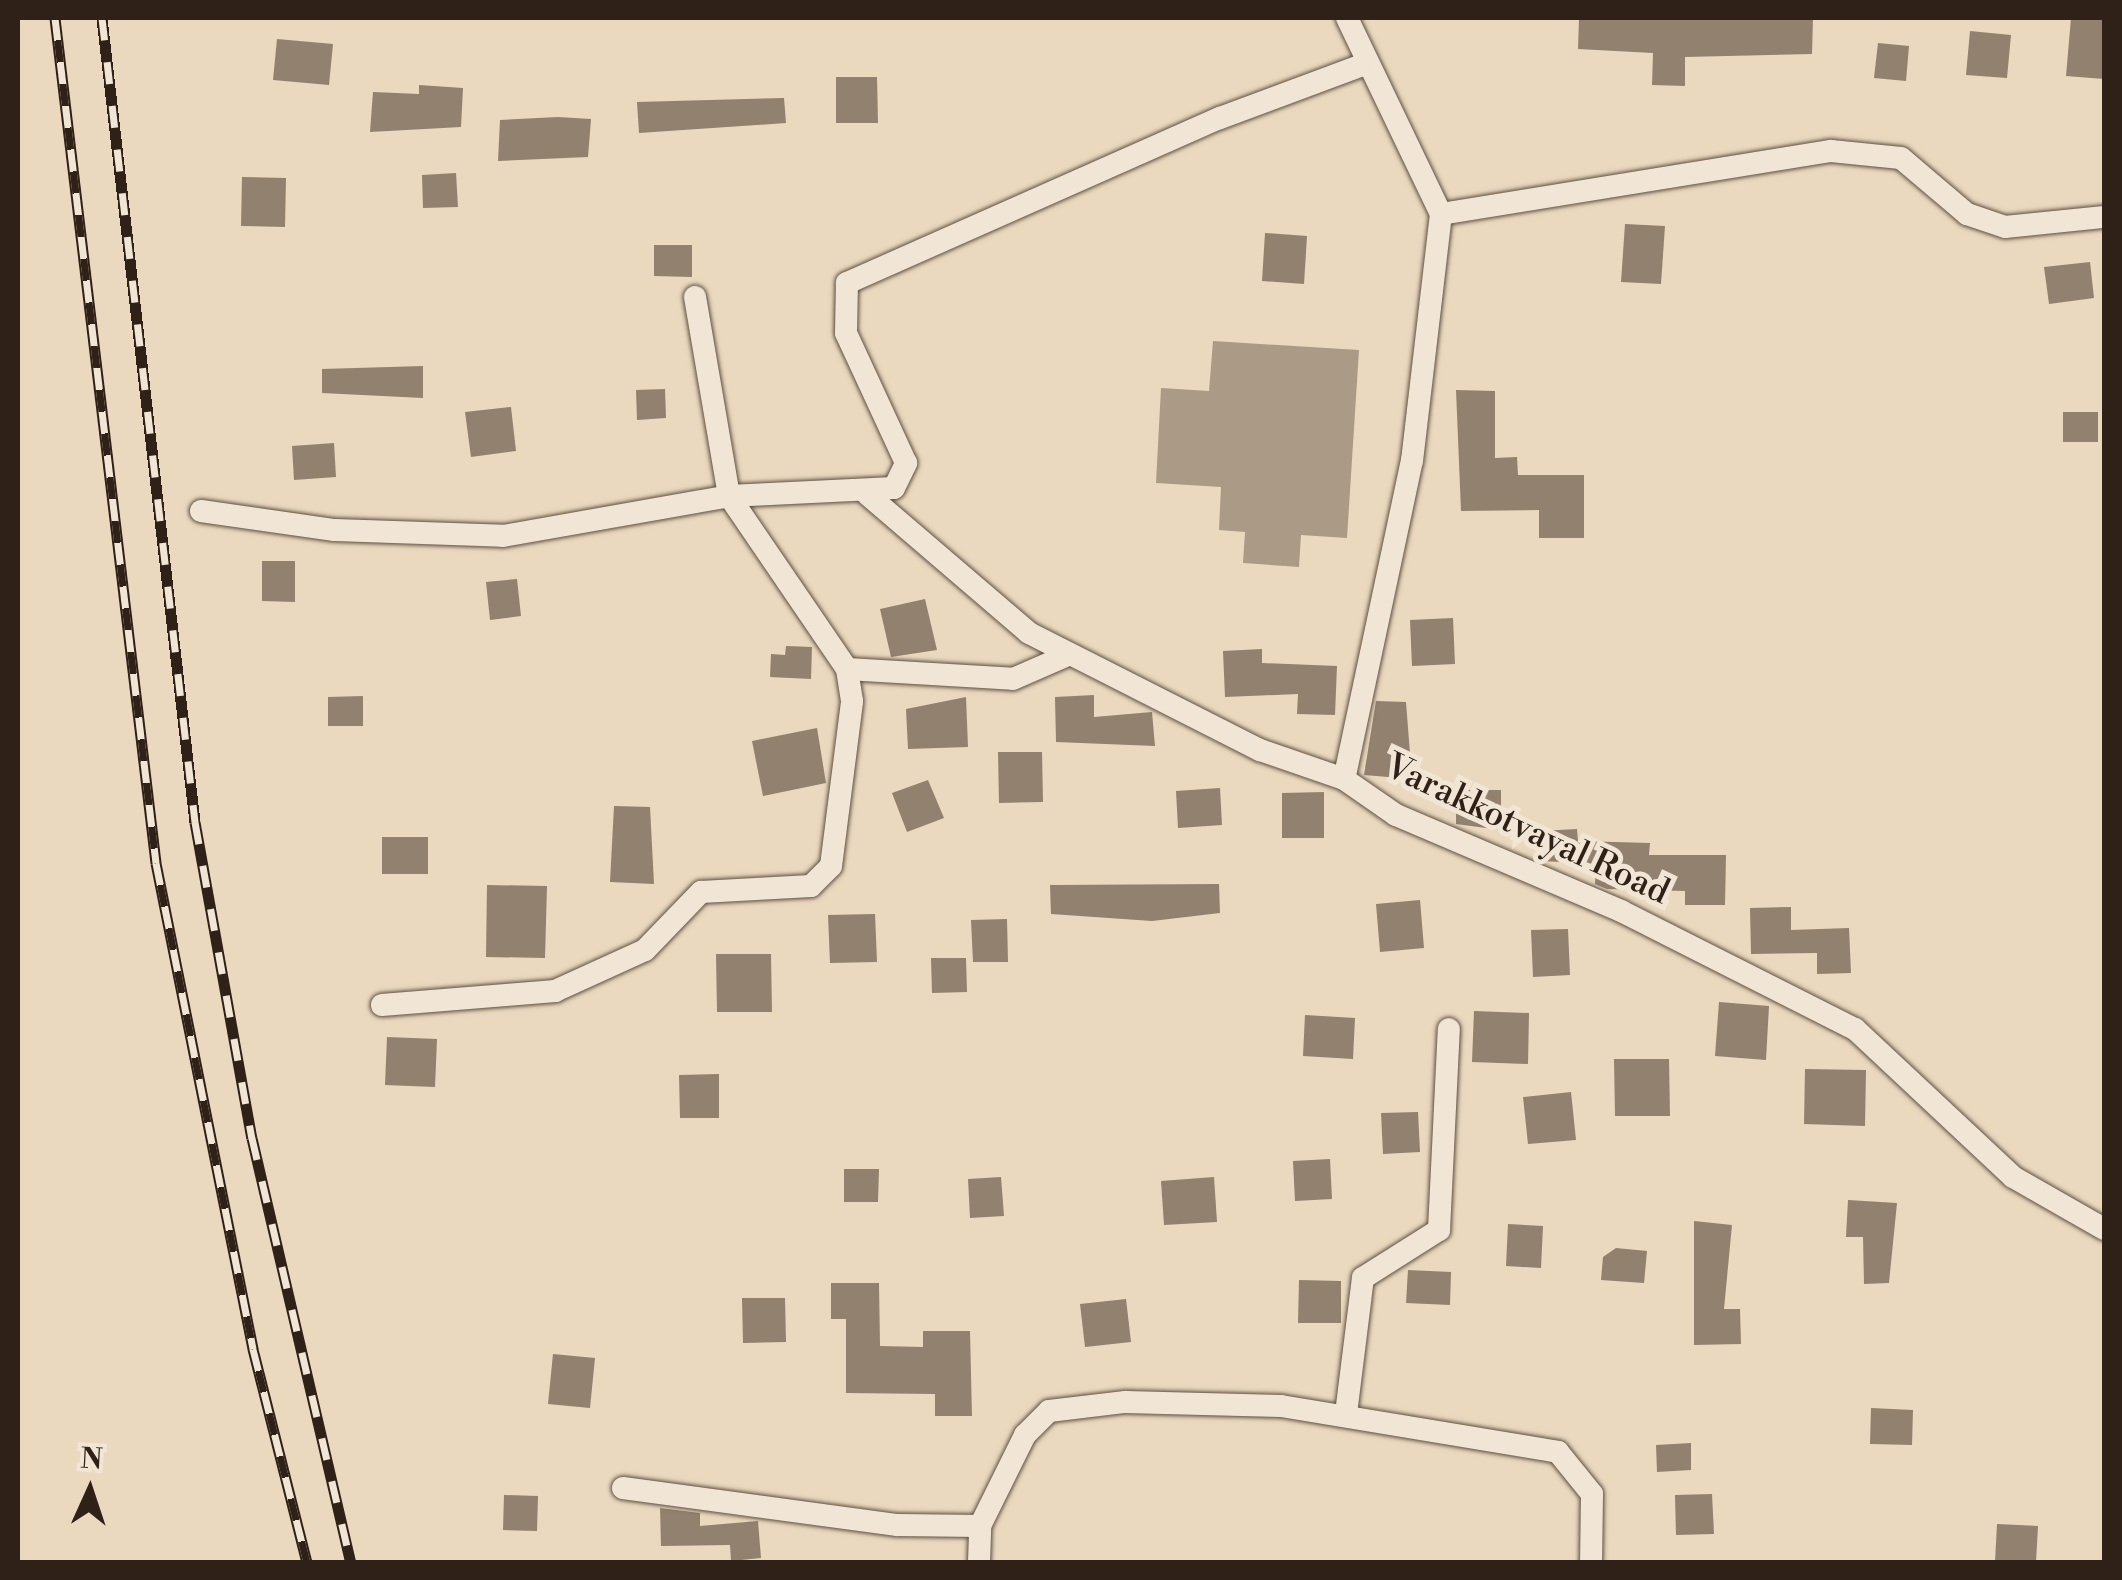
<!DOCTYPE html>
<html>
<head>
<meta charset="utf-8">
<style>
  body { margin:0 }
  #map { position:relative; width:2122px; height:1580px; overflow:hidden; background:#ead9be; font-family:"Libre Bodoni",serif }
  div>[style] { position:absolute }
  .water>* { inset:0; background:#ab9a86 }
  .building>* { inset:0; background:#91816e }
  .roads { filter:drop-shadow(0 0 2px #5e4f42) drop-shadow(0 0 2px #5e4f42) }
  .minor>* { height:22px; margin:-11px; padding:0 11px; transform-origin:11px; border-radius:11px; background:#f1e6d5 }
  .rail>* { height:11px; margin-top:-5.5px; transform-origin:0; background:repeating-linear-gradient(90deg,#f1e6d5 0 22px,#302118 0 44px); box-sizing:border-box; border-block:2px solid #302118 }
  span { translate:-50% -50%; white-space:nowrap; text-align:center; line-height:1.15; -webkit-text-stroke:10px #f1e6d5; paint-order:stroke }
  .street-label { font-size:35px; color:#302118 }
  .frame { position:absolute; inset:0; border:20px solid #302118; pointer-events:none }
  .north { position:absolute; left:40px; top:1440px; width:100px; height:100px; -webkit-text-stroke:8px #f1e6d5; paint-order:stroke; rotate:3deg; font-size:28px; font-weight:700; line-height:40px; text-align:center; color:#302118 }
  .north::after { content:''; display:block; margin:auto; width:35px; height:45px; background:#302118; clip-path:polygon(50% 0,100% 100%,50% 72%,0 100%) }
</style>
</head>
<body>
<div id="map">
  <div class="water">
    <i style="clip-path:polygon(1213px 341px,1359px 350px,1347px 538px,1301px 535px,1299px 567px,1243px 563px,1245px 532px,1219px 530px,1221px 487px,1156px 483px,1161px 388px,1209px 391px)"></i>
  </div>
  <div class="building">
    <i style="clip-path:polygon(1579px 18px,1813px 18px,1812px 54px,1685px 57px,1685px 86px,1652px 85px,1653px 53px,1578px 49px)"></i>
    <i style="clip-path:polygon(2071px 18px,2104px 18px,2104px 79px,2066px 76px)"></i>
    <i style="clip-path:polygon(1970px 31px,2011px 35px,2007px 78px,1966px 75px)"></i>
    <i style="clip-path:polygon(277px 39px,333px 44px,329px 85px,273px 80px)"></i>
    <i style="clip-path:polygon(1878px 43px,1909px 46px,1906px 81px,1874px 78px)"></i>
    <i style="clip-path:polygon(836px 77px,877px 77px,878px 123px,836px 123px)"></i>
    <i style="clip-path:polygon(419px 85px,463px 88px,461px 127px,370px 132px,373px 92px,419px 94px)"></i>
    <i style="clip-path:polygon(784px 98px,786px 123px,639px 133px,637px 102px)"></i>
    <i style="clip-path:polygon(558px 117px,591px 119px,588px 157px,498px 161px,500px 120px)"></i>
    <i style="clip-path:polygon(456px 173px,458px 207px,423px 208px,422px 175px)"></i>
    <i style="clip-path:polygon(242px 177px,286px 178px,285px 227px,241px 226px)"></i>
    <i style="clip-path:polygon(1625px 224px,1665px 226px,1661px 284px,1621px 282px)"></i>
    <i style="clip-path:polygon(1265px 233px,1307px 236px,1304px 284px,1262px 281px)"></i>
    <i style="clip-path:polygon(654px 245px,692px 245px,692px 277px,654px 276px)"></i>
    <i style="clip-path:polygon(2090px 262px,2094px 298px,2049px 304px,2044px 267px)"></i>
    <i style="clip-path:polygon(423px 366px,423px 398px,322px 393px,322px 369px)"></i>
    <i style="clip-path:polygon(665px 389px,666px 418px,637px 420px,636px 390px)"></i>
    <i style="clip-path:polygon(1456px 390px,1495px 391px,1495px 458px,1517px 457px,1518px 475px,1584px 475px,1584px 538px,1539px 538px,1539px 510px,1461px 511px)"></i>
    <i style="clip-path:polygon(511px 407px,516px 451px,471px 457px,465px 412px)"></i>
    <i style="clip-path:polygon(2063px 412px,2098px 412px,2098px 442px,2063px 442px)"></i>
    <i style="clip-path:polygon(334px 443px,336px 477px,294px 480px,292px 446px)"></i>
    <i style="clip-path:polygon(262px 561px,295px 561px,295px 602px,262px 601px)"></i>
    <i style="clip-path:polygon(517px 579px,521px 616px,490px 620px,486px 582px)"></i>
    <i style="clip-path:polygon(925px 599px,937px 650px,891px 657px,880px 609px)"></i>
    <i style="clip-path:polygon(1453px 618px,1455px 664px,1412px 666px,1410px 620px)"></i>
    <i style="clip-path:polygon(786px 646px,812px 647px,811px 679px,770px 677px,771px 654px,785px 655px)"></i>
    <i style="clip-path:polygon(1262px 649px,1262px 663px,1337px 666px,1335px 715px,1297px 714px,1298px 694px,1225px 697px,1223px 651px)"></i>
    <i style="clip-path:polygon(1094px 695px,1094px 717px,1152px 712px,1155px 746px,1056px 742px,1055px 697px)"></i>
    <i style="clip-path:polygon(363px 696px,363px 726px,328px 726px,328px 697px)"></i>
    <i style="clip-path:polygon(966px 697px,968px 747px,908px 749px,906px 709px)"></i>
    <i style="clip-path:polygon(1376px 701px,1406px 702px,1412px 779px,1364px 775px)"></i>
    <i style="clip-path:polygon(817px 728px,826px 783px,763px 796px,752px 741px)"></i>
    <i style="clip-path:polygon(998px 752px,1042px 752px,1043px 802px,999px 803px)"></i>
    <i style="clip-path:polygon(928px 780px,944px 818px,907px 832px,892px 793px)"></i>
    <i style="clip-path:polygon(1220px 788px,1222px 825px,1178px 828px,1176px 791px)"></i>
    <i style="clip-path:polygon(1456px 790px,1501px 790px,1501px 830px,1456px 824px)"></i>
    <i style="clip-path:polygon(1324px 792px,1324px 838px,1282px 838px,1282px 793px)"></i>
    <i style="clip-path:polygon(614px 806px,650px 807px,654px 884px,610px 882px)"></i>
    <i style="clip-path:polygon(1577px 829px,1578px 841px,1650px 843px,1649px 855px,1726px 855px,1725px 905px,1685px 905px,1685px 891px,1607px 889px,1595px 884px,1596px 864px,1542px 861px,1540px 831px)"></i>
    <i style="clip-path:polygon(382px 837px,428px 837px,428px 874px,382px 874px)"></i>
    <i style="clip-path:polygon(1219px 884px,1220px 913px,1152px 921px,1051px 914px,1050px 885px)"></i>
    <i style="clip-path:polygon(487px 885px,547px 886px,545px 958px,486px 957px)"></i>
    <i style="clip-path:polygon(1420px 900px,1424px 948px,1380px 952px,1376px 904px)"></i>
    <i style="clip-path:polygon(1791px 907px,1791px 930px,1849px 928px,1851px 973px,1817px 974px,1817px 953px,1751px 954px,1750px 908px)"></i>
    <i style="clip-path:polygon(875px 914px,877px 962px,830px 963px,828px 915px)"></i>
    <i style="clip-path:polygon(1007px 919px,1008px 962px,973px 962px,971px 920px)"></i>
    <i style="clip-path:polygon(1568px 929px,1570px 975px,1533px 977px,1531px 930px)"></i>
    <i style="clip-path:polygon(716px 954px,771px 954px,772px 1012px,717px 1012px)"></i>
    <i style="clip-path:polygon(931px 958px,966px 958px,967px 992px,932px 993px)"></i>
    <i style="clip-path:polygon(1719px 1002px,1769px 1006px,1766px 1060px,1715px 1056px)"></i>
    <i style="clip-path:polygon(1474px 1011px,1529px 1013px,1528px 1064px,1472px 1062px)"></i>
    <i style="clip-path:polygon(1305px 1015px,1355px 1018px,1353px 1059px,1303px 1056px)"></i>
    <i style="clip-path:polygon(387px 1037px,437px 1039px,435px 1087px,385px 1085px)"></i>
    <i style="clip-path:polygon(1614px 1059px,1669px 1059px,1670px 1116px,1615px 1116px)"></i>
    <i style="clip-path:polygon(1805px 1069px,1866px 1070px,1865px 1126px,1804px 1124px)"></i>
    <i style="clip-path:polygon(719px 1074px,719px 1118px,680px 1118px,679px 1075px)"></i>
    <i style="clip-path:polygon(1571px 1092px,1576px 1140px,1528px 1144px,1523px 1097px)"></i>
    <i style="clip-path:polygon(1418px 1112px,1420px 1152px,1383px 1154px,1381px 1113px)"></i>
    <i style="clip-path:polygon(1330px 1159px,1332px 1199px,1295px 1201px,1293px 1161px)"></i>
    <i style="clip-path:polygon(844px 1169px,879px 1169px,878px 1202px,844px 1202px)"></i>
    <i style="clip-path:polygon(1001px 1177px,1004px 1216px,970px 1218px,968px 1179px)"></i>
    <i style="clip-path:polygon(1214px 1177px,1217px 1222px,1164px 1225px,1161px 1181px)"></i>
    <i style="clip-path:polygon(1848px 1200px,1897px 1203px,1889px 1283px,1864px 1284px,1863px 1237px,1846px 1237px)"></i>
    <i style="clip-path:polygon(1694px 1221px,1732px 1225px,1724px 1309px,1740px 1309px,1741px 1344px,1694px 1345px)"></i>
    <i style="clip-path:polygon(1508px 1224px,1543px 1226px,1541px 1268px,1506px 1266px)"></i>
    <i style="clip-path:polygon(1616px 1248px,1647px 1251px,1644px 1283px,1601px 1280px,1603px 1257px)"></i>
    <i style="clip-path:polygon(1408px 1270px,1451px 1272px,1450px 1305px,1406px 1303px)"></i>
    <i style="clip-path:polygon(1299px 1280px,1341px 1281px,1341px 1323px,1298px 1323px)"></i>
    <i style="clip-path:polygon(831px 1283px,879px 1283px,880px 1346px,923px 1347px,923px 1331px,970px 1331px,972px 1416px,935px 1416px,935px 1394px,846px 1393px,846px 1319px,831px 1319px)"></i>
    <i style="clip-path:polygon(742px 1298px,785px 1298px,786px 1342px,743px 1343px)"></i>
    <i style="clip-path:polygon(1126px 1299px,1131px 1342px,1085px 1347px,1080px 1304px)"></i>
    <i style="clip-path:polygon(553px 1354px,595px 1358px,590px 1408px,548px 1404px)"></i>
    <i style="clip-path:polygon(1871px 1408px,1913px 1410px,1912px 1445px,1870px 1444px)"></i>
    <i style="clip-path:polygon(1691px 1443px,1691px 1470px,1657px 1472px,1656px 1445px)"></i>
    <i style="clip-path:polygon(1712px 1494px,1714px 1534px,1676px 1535px,1675px 1495px)"></i>
    <i style="clip-path:polygon(504px 1495px,538px 1496px,537px 1531px,503px 1530px)"></i>
    <i style="clip-path:polygon(660px 1508px,700px 1513px,700px 1526px,758px 1521px,761px 1558px,731px 1561px,730px 1545px,661px 1546px)"></i>
    <i style="clip-path:polygon(1997px 1524px,2038px 1526px,2036px 1562px,1995px 1562px)"></i>
  </div>
  <div class="roads">
    <div class="minor">
      <i style="left:1347px;top:18px;width:217px;rotate:64.4deg"></i>
      <i style="left:1441px;top:214px;width:395px;rotate:-9.2deg"></i>
      <i style="left:1831px;top:151px;width:70px;rotate:5.7deg"></i>
      <i style="left:1901px;top:158px;width:87px;rotate:40.3deg"></i>
      <i style="left:1967px;top:214px;width:40px;rotate:18.9deg"></i>
      <i style="left:2005px;top:227px;width:100px;rotate:-5.8deg"></i>
      <i style="left:1441px;top:214px;width:248px;rotate:96.7deg"></i>
      <i style="left:1412px;top:460px;width:326px;rotate:102deg"></i>
      <i style="left:1344px;top:779px;width:63px;rotate:34.7deg"></i>
      <i style="left:1396px;top:815px;width:245px;rotate:23.1deg"></i>
      <i style="left:1621px;top:911px;width:262px;rotate:26.8deg"></i>
      <i style="left:1855px;top:1029px;width:216px;rotate:43.1deg"></i>
      <i style="left:2013px;top:1177px;width:105px;rotate:29.7deg"></i>
      <i style="left:695px;top:297px;width:202px;rotate:80.3deg"></i>
      <i style="left:729px;top:496px;width:209px;rotate:55.7deg"></i>
      <i style="left:847px;top:669px;width:166px;rotate:3.4deg"></i>
      <i style="left:1013px;top:679px;width:60px;rotate:-23.6deg"></i>
      <i style="left:868px;top:495px;width:212px;rotate:40.6deg"></i>
      <i style="left:1029px;top:633px;width:259px;rotate:26.9deg"></i>
      <i style="left:1260px;top:750px;width:89px;rotate:19deg"></i>
      <i style="left:201px;top:511px;width:135px;rotate:8.1deg"></i>
      <i style="left:335px;top:530px;width:168px;rotate:2deg"></i>
      <i style="left:503px;top:536px;width:230px;rotate:-10deg"></i>
      <i style="left:729px;top:496px;width:165px;rotate:-2.8deg"></i>
      <i style="left:894px;top:488px;width:28px;rotate:-64deg"></i>
      <i style="left:906px;top:463px;width:143px;rotate:-114.8deg"></i>
      <i style="left:846px;top:333px;width:50px;rotate:-88.9deg"></i>
      <i style="left:847px;top:283px;width:408px;rotate:-23.9deg"></i>
      <i style="left:1220px;top:118px;width:155px;rotate:-20.4deg"></i>
      <i style="left:382px;top:1005px;width:174px;rotate:-4.6deg"></i>
      <i style="left:555px;top:991px;width:99px;rotate:-24.5deg"></i>
      <i style="left:645px;top:950px;width:81px;rotate:-46deg"></i>
      <i style="left:701px;top:892px;width:110px;rotate:-3.1deg"></i>
      <i style="left:811px;top:886px;width:28px;rotate:-45deg"></i>
      <i style="left:831px;top:866px;width:166px;rotate:-82.7deg"></i>
      <i style="left:852px;top:701px;width:32px;rotate:-99deg"></i>
      <i style="left:1346px;top:1414px;width:137px;rotate:-82.9deg"></i>
      <i style="left:1363px;top:1278px;width:90px;rotate:-32.3deg"></i>
      <i style="left:1439px;top:1230px;width:201px;rotate:-87.2deg"></i>
      <i style="left:623px;top:1488px;width:277px;rotate:7.7deg"></i>
      <i style="left:898px;top:1525px;width:82px;rotate:0.7deg"></i>
      <i style="left:979px;top:1562px;width:36px;rotate:-88deg"></i>
      <i style="left:980px;top:1526px;width:102px;rotate:-63.7deg"></i>
      <i style="left:1025px;top:1435px;width:34px;rotate:-45deg"></i>
      <i style="left:1049px;top:1411px;width:77px;rotate:-6.8deg"></i>
      <i style="left:1125px;top:1402px;width:156px;rotate:1.5deg"></i>
      <i style="left:1281px;top:1406px;width:281px;rotate:9.4deg"></i>
      <i style="left:1558px;top:1452px;width:54px;rotate:51deg"></i>
      <i style="left:1592px;top:1494px;width:68px;rotate:90.8deg"></i>
    </div>
  </div>
  <div class="rail">
    <i style="left:55px;top:18px;width:851px;rotate:83.18deg"></i>
    <i style="left:156px;top:863px;width:496px;rotate:78.7deg"></i>
    <i style="left:253px;top:1349px;width:220px;rotate:75.8deg"></i>
    <i style="left:102px;top:18px;width:809px;rotate:83.4deg"></i>
    <i style="left:195px;top:822px;width:321px;rotate:79.8deg"></i>
    <i style="left:252px;top:1138px;width:435px;rotate:76.9deg"></i>
  </div>
  <div class="street-label">
    <span style="left:1527px;top:830px;rotate:25deg">Varakkotvayal Road</span>
  </div>
  <div class="frame"></div>
  <div class="north">N</div>
</div>
</body>
</html>
